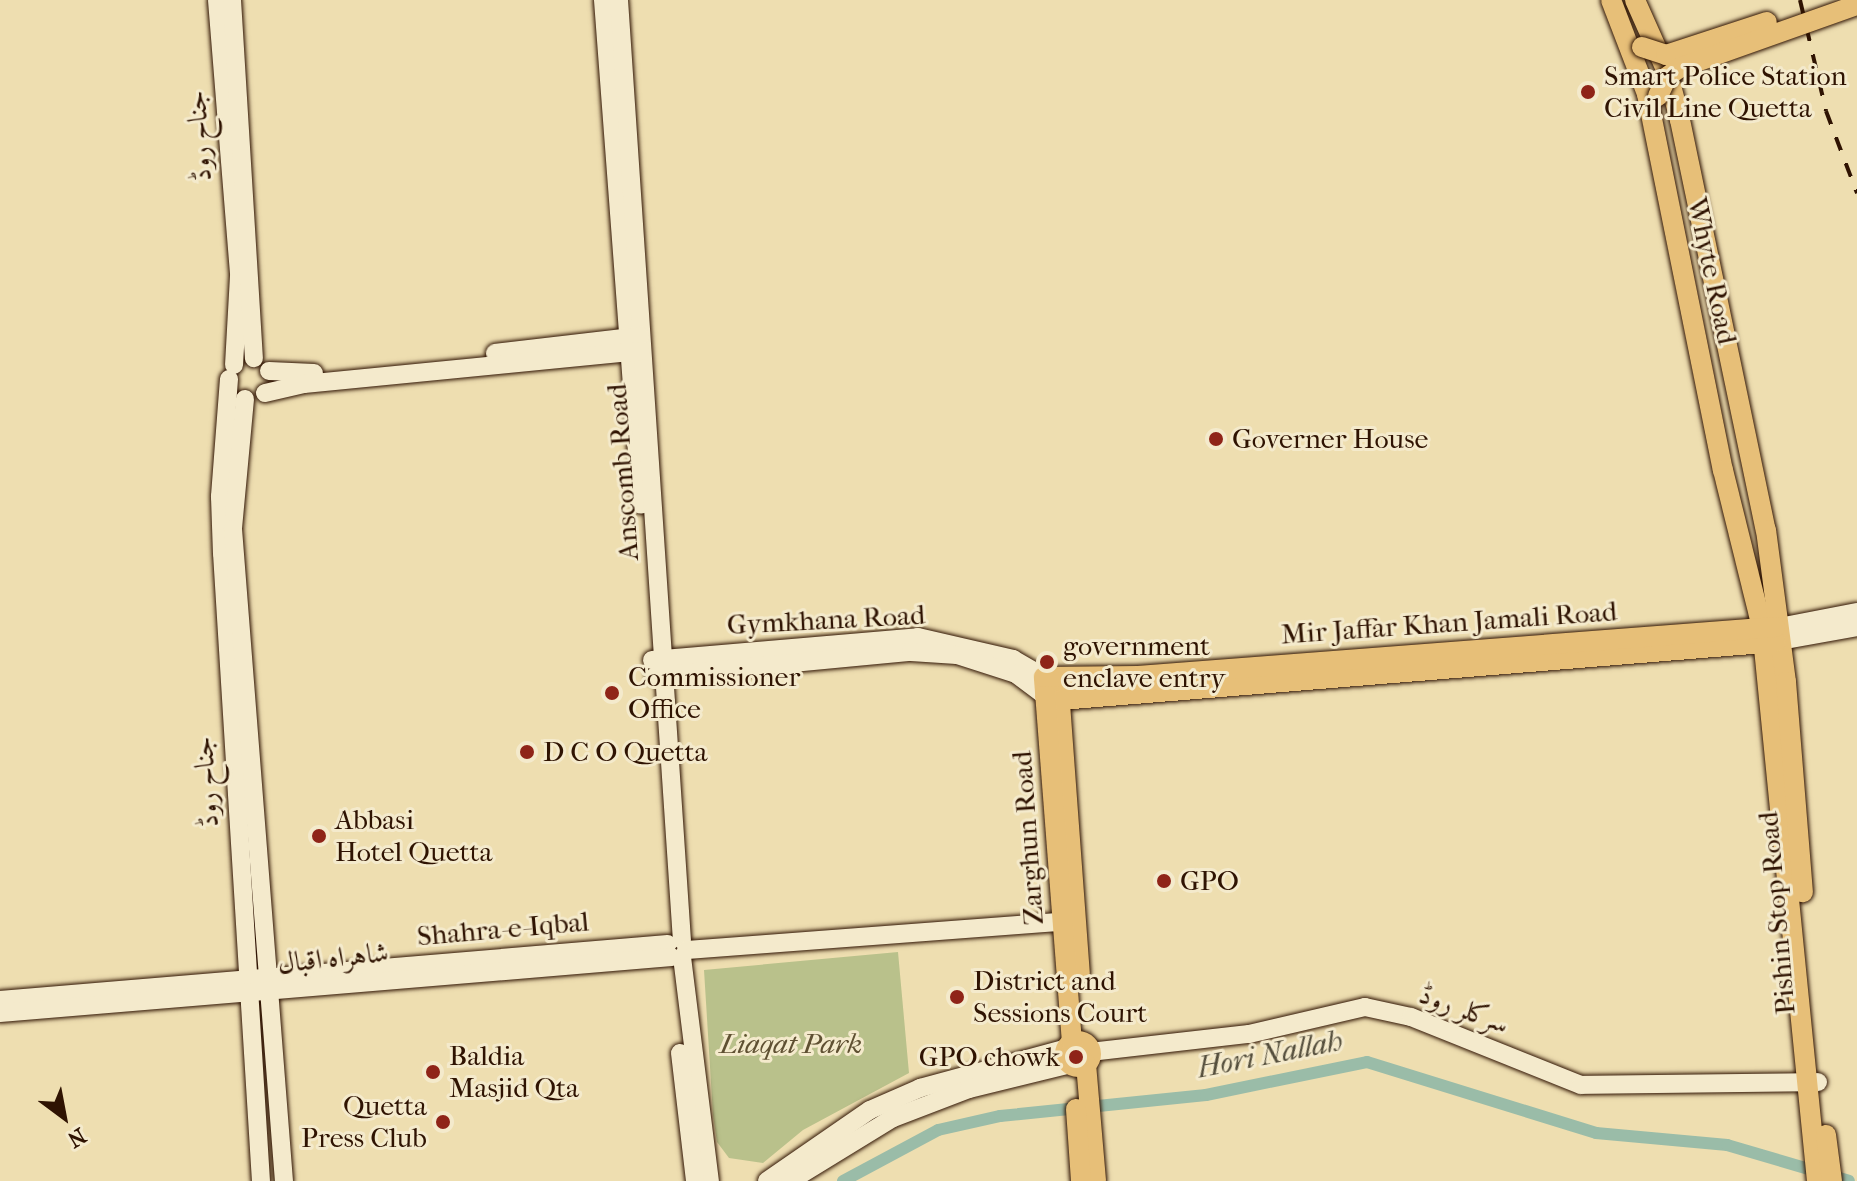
<!DOCTYPE html>
<html>
<head>
<meta charset="utf-8">
<style>
  body { margin:0 }
  #map { position:relative; width:1857px; height:1181px; overflow:hidden; background:#eedeb0; font-family:"IM FELL French Canon",Amiri,serif }
  div>[style] { position:absolute }
  .green>* { inset:0; background:#b9c18b }
  .canal>* { height:12px; margin:-6px; padding:0 6px; transform-origin:6px; border-radius:6px; background:#9abca8 }
  .roads { filter:drop-shadow(0 0 2px #2f1302) drop-shadow(0 0 2px #2f1302) }
  .secondary>* { height:18px; margin:-9px; padding:0 9px; transform-origin:9px; border-radius:9px; background:#f4eacc }
  .primary>* { height:20px; margin:-10px; padding:0 10px; transform-origin:10px; border-radius:10px; background:#e7bf78 }
  .primary>.ring { margin:-10px; padding:0; box-sizing:content-box; background:none; border:20px solid #e7bf78; border-radius:50% }
  .rail>* { height:4px; margin-top:-2px; transform-origin:0; background:repeating-linear-gradient(90deg,#2f1302 0 14px,transparent 0 28px) }
  .bridges { filter:drop-shadow(0 0 2px #2f1302) drop-shadow(0 0 2px #2f1302) }
  .primary-bridge>* { height:20px; margin:-10px; padding:0 10px; transform-origin:10px; border-radius:10px; background:#e7bf78 }
  .dots>* { width:22px; height:22px; translate:-50% -50%; box-sizing:border-box; border:4px solid #f4eacc; border-radius:50% }
  span { translate:-50% -50%; white-space:nowrap; text-align:center; line-height:1.15; -webkit-text-stroke:6px #f4eacc; paint-order:stroke }
  .poi-label { font-size:28px; color:#2f1302 }
  .left { translate:0 -50%; text-align:left }
  .right { translate:-100% -50%; text-align:right }
  .street-label { font-size:28px; color:#2f1302 }
  .park-label { font-size:28px; color:#5f5032; font-style:italic }
  .water-label { font-size:30px; color:#544e3c; font-style:italic }
  .north { position:absolute; left:24px; top:1077px; width:80px; height:80px; -webkit-text-stroke:6px #f4eacc; paint-order:stroke; rotate:148deg; font-size:22px; font-weight:700; line-height:32px; text-align:center; color:#2f1302 }
  .north::after { content:''; display:block; margin:auto; width:28px; height:36px; background:#2f1302; clip-path:polygon(50% 0,100% 100%,50% 72%,0 100%) }
</style>
</head>
<body>
<div id="map">
  <div class="green">
    <i style="clip-path:polygon(898px 952px,909px 1073px,803px 1130px,763px 1163px,729px 1158px,717px 1142px,713px 1115px,704px 970px)"></i>
  </div>
  <div class="canal">
    <i style="left:843px;top:1181px;width:108px;rotate:-28.2deg"></i>
    <i style="left:938px;top:1130px;width:64px;rotate:-12.7deg"></i>
    <i style="left:1000px;top:1116px;width:207px;rotate:-5.8deg"></i>
    <i style="left:1206px;top:1095px;width:164px;rotate:-11.6deg"></i>
    <i style="left:1367px;top:1062px;width:240px;rotate:17.2deg"></i>
    <i style="left:1596px;top:1133px;width:132px;rotate:5.2deg"></i>
    <i style="left:1727px;top:1145px;width:127px;rotate:16.4deg"></i>
  </div>
  <div class="roads">
    <div class="secondary">
      <i style="left:217px;top:0;width:277px;rotate:85.4deg"></i>
      <i style="left:239px;top:276px;width:89px;rotate:93.2deg"></i>
      <i style="left:232px;top:0;width:359px;rotate:86.5deg"></i>
      <i style="left:603px;top:0;width:506px;rotate:85.7deg"></i>
      <i style="left:619px;top:0;width:942px;rotate:86.17deg"></i>
      <i style="left:495px;top:353px;width:146px;rotate:-6.7deg"></i>
      <i style="left:269px;top:371px;width:45px;rotate:2.5deg"></i>
      <i style="left:229px;top:379px;width:118px;rotate:94.4deg"></i>
      <i style="left:220px;top:497px;width:56px;rotate:88deg"></i>
      <i style="left:222px;top:553px;width:629px;rotate:86.45deg"></i>
      <i style="left:265px;top:393px;width:40px;rotate:-13deg"></i>
      <i style="left:304px;top:384px;width:338px;rotate:-5.6deg"></i>
      <i style="left:245px;top:399px;width:131px;rotate:95.3deg"></i>
      <i style="left:233px;top:529px;width:654px;rotate:85.53deg"></i>
      <i style="left:1779px;top:627px;width:79px;rotate:-10.9deg"></i>
      <i style="left:1780px;top:641px;width:78px;rotate:-10.3deg"></i>
      <i style="left:652px;top:660px;width:267px;rotate:-4.9deg"></i>
      <i style="left:918px;top:637px;width:98px;rotate:13deg"></i>
      <i style="left:1013px;top:659px;width:36px;rotate:30deg"></i>
      <i style="left:655px;top:676px;width:257px;rotate:-5.4deg"></i>
      <i style="left:911px;top:652px;width:46px;rotate:3.7deg"></i>
      <i style="left:957px;top:655px;width:62px;rotate:17.9deg"></i>
      <i style="left:1016px;top:674px;width:36px;rotate:37deg"></i>
      <i style="left:686px;top:950px;width:377px;rotate:-4.3deg"></i>
      <i style="left:682px;top:957px;width:226px;rotate:82.9deg"></i>
      <i style="left:0;top:1000px;width:670px;rotate:-4.79deg"></i>
      <i style="left:0;top:1013px;width:674px;rotate:-4.76deg"></i>
      <i style="left:1090px;top:1052px;width:160px;rotate:-6.5deg"></i>
      <i style="left:1249px;top:1034px;width:119px;rotate:-13.1deg"></i>
      <i style="left:1365px;top:1007px;width:47px;rotate:12.3deg"></i>
      <i style="left:1411px;top:1017px;width:183px;rotate:21.8deg"></i>
      <i style="left:1581px;top:1085px;width:237px;rotate:-0.7deg"></i>
      <i style="left:680px;top:1053px;width:129px;rotate:83.3deg"></i>
      <i style="left:767px;top:1181px;width:125px;rotate:-34.6deg"></i>
      <i style="left:870px;top:1110px;width:55px;rotate:-23.7deg"></i>
      <i style="left:920px;top:1088px;width:152px;rotate:-15.2deg"></i>
      <i style="left:790px;top:1181px;width:121px;rotate:-31.5deg"></i>
      <i style="left:893px;top:1118px;width:81px;rotate:-20.9deg"></i>
      <i style="left:969px;top:1089px;width:105px;rotate:-13.8deg"></i>
    </div>
    <div class="primary">
      <i style="left:1611px;top:0;width:101px;rotate:69deg"></i>
      <i style="left:1647px;top:94px;width:384px;rotate:78.6deg"></i>
      <i style="left:1723px;top:470px;width:163px;rotate:76.1deg"></i>
      <i style="left:1762px;top:628px;width:556px;rotate:84.32deg"></i>
      <i style="left:1635px;top:0;width:81px;rotate:66deg"></i>
      <i style="left:1668px;top:74px;width:48px;rotate:75.4deg"></i>
      <i style="left:1680px;top:120px;width:419px;rotate:78.2deg"></i>
      <i style="left:1766px;top:530px;width:153px;rotate:82.5deg"></i>
      <i style="left:1786px;top:682px;width:211px;rotate:85.4deg"></i>
      <i style="left:1059px;top:690px;width:284px;rotate:85.8deg"></i>
      <i style="left:1045px;top:696px;width:16px;rotate:15deg"></i>
      <i style="left:1060px;top:700px;width:718px;rotate:-4.63deg"></i>
      <i class="ring" style="left:1065px;top:1041px;width:6px;height:6px"></i>
      <i style="left:1072px;top:1043px;width:367px;rotate:-94.4deg"></i>
      <i style="left:1044px;top:677px;width:94px;rotate:-0.6deg"></i>
      <i style="left:1138px;top:676px;width:639px;rotate:-4.4deg"></i>
      <i style="left:1086px;top:1064px;width:117px;rotate:85.1deg"></i>
      <i style="left:1076px;top:1109px;width:72px;rotate:86deg"></i>
      <i style="left:1826px;top:1135px;width:46px;rotate:82.6deg"></i>
    </div>
  </div>
  <div class="rail">
    <i style="left:1800px;top:0;width:114px;rotate:76.8deg"></i>
    <i style="left:1826px;top:111px;width:88px;rotate:69.3deg"></i>
  </div>
  <div class="bridges">
    <div class="primary-bridge">
      <i style="left:1642px;top:47px;width:25px;rotate:18deg"></i>
      <i style="left:1666px;top:55px;width:106px;rotate:-18.1deg"></i>
      <i style="left:1658px;top:96px;width:21px;rotate:-65deg"></i>
      <i style="left:1667px;top:77px;width:15px;rotate:-37deg"></i>
      <i style="left:1679px;top:68px;width:189px;rotate:-19.5deg"></i>
    </div>
  </div>
  <div class="dots">
    <i style="left:1588px;top:92px;background:#8f2418"></i>
    <i style="left:1216px;top:439px;background:#8f2418"></i>
    <i style="left:1047px;top:662px;background:#8f2418"></i>
    <i style="left:612px;top:693px;background:#8f2418"></i>
    <i style="left:527px;top:752px;background:#8f2418"></i>
    <i style="left:319px;top:836px;background:#8f2418"></i>
    <i style="left:1164px;top:881px;background:#8f2418"></i>
    <i style="left:957px;top:997px;background:#8f2418"></i>
    <i style="left:1076px;top:1057px;background:#8f2418"></i>
    <i style="left:433px;top:1072px;background:#8f2418"></i>
    <i style="left:443px;top:1122px;background:#8f2418"></i>
  </div>
  <div class="poi-label">
    <span class="left" style="left:1604px;top:92px">Smart Police Station<br>Civil Line Quetta</span>
    <span class="left" style="left:1232px;top:439px">Governer House</span>
    <span class="left" style="left:1063px;top:662px">government<br>enclave entry</span>
    <span class="left" style="left:628px;top:693px">Commissioner<br>Office</span>
    <span class="left" style="left:543px;top:752px">D C O Quetta</span>
    <span class="left" style="left:335px;top:836px">Abbasi<br>Hotel Quetta</span>
    <span class="left" style="left:1180px;top:881px">GPO</span>
    <span class="left" style="left:973px;top:997px">District and<br>Sessions Court</span>
    <span class="left" style="left:449px;top:1072px">Baldia<br>Masjid Qta</span>
    <span class="right" style="left:1060px;top:1057px">GPO chowk</span>
    <span class="right" style="left:427px;top:1122px">Quetta<br>Press Club</span>
  </div>
  <div class="street-label">
    <span style="left:199px;top:136px;rotate:-94deg">جناح روڈ</span>
    <span style="left:1712px;top:271px;rotate:78deg">Whyte Road</span>
    <span style="left:623px;top:472px;rotate:-94deg">Anscomb Road</span>
    <span style="left:826px;top:620px;rotate:-3deg">Gymkhana Road</span>
    <span style="left:1449px;top:623px;rotate:-4deg">Mir Jaffar Khan Jamali Road</span>
    <span style="left:206px;top:782px;rotate:-94deg">جناح روڈ</span>
    <span style="left:1028px;top:838px;rotate:-94deg">Zarghun Road</span>
    <span style="left:1777px;top:913px;rotate:-95deg">Pishin Stop Road</span>
    <span style="left:503px;top:929px;rotate:-5deg">Shahra-e-Iqbal</span>
    <span style="left:333px;top:958px;rotate:-6deg">شاہراہ اقبال</span>
    <span style="left:1464px;top:1009px;rotate:20deg">سرکلر روڈ</span>
  </div>
  <div class="park-label">
    <span style="left:791px;top:1044px">Liaqat Park</span>
  </div>
  <div class="water-label">
    <span style="left:1270px;top:1055px;rotate:-11deg">Hori Nallah</span>
  </div>
  <div class="north">N</div>
</div>
</body>
</html>
